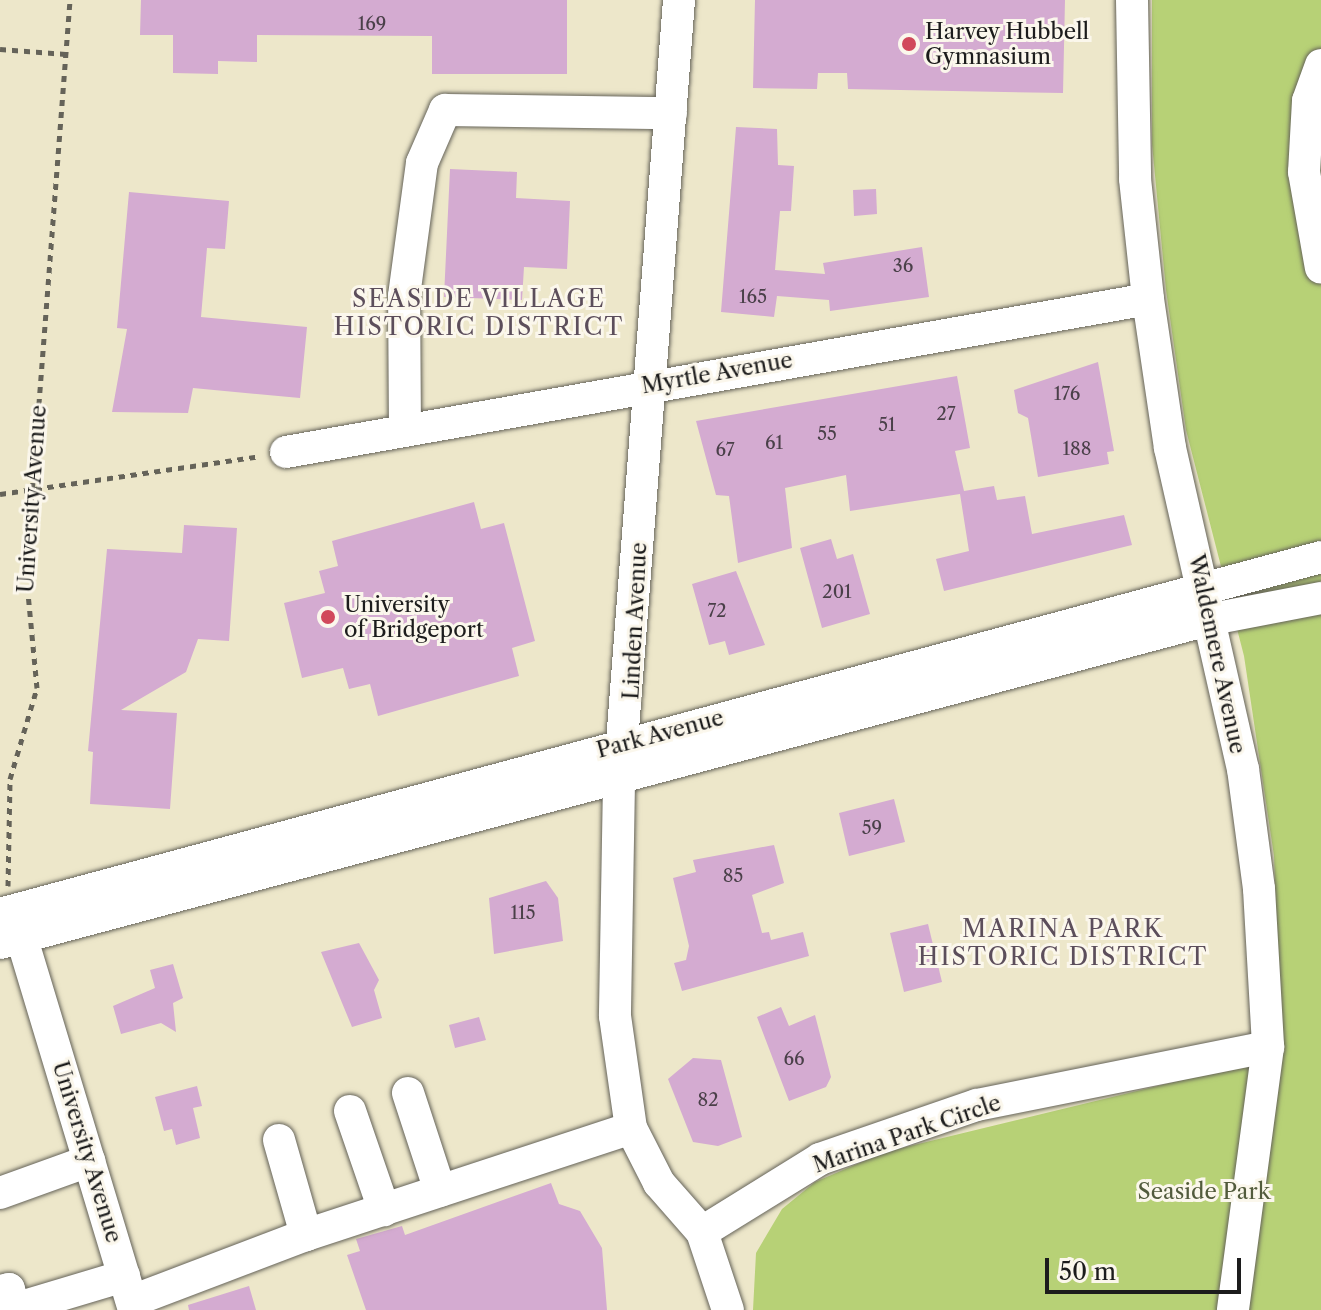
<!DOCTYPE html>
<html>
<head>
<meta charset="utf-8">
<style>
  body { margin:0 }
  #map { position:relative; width:1321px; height:1310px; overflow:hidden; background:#ede7ca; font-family:"Libre Caslon Text",serif }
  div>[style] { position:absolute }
  .green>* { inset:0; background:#b7d176 }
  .building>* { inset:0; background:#d4abd1 }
  .path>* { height:5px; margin-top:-2.5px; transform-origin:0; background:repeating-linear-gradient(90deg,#656359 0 6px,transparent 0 12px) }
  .roads { filter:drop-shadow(0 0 2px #656359) drop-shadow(0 0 2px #656359) }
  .minor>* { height:32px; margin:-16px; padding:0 16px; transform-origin:16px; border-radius:16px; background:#fff }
  .dots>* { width:22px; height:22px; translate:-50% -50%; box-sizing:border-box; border:4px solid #fbf7ec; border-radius:50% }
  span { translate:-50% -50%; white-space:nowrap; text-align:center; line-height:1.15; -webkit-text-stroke:6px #fbf7ec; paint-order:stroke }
  .number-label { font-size:18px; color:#4a4049 }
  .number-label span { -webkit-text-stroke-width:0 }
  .poi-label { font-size:22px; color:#1c1c1c }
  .left { translate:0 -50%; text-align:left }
  .street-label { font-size:22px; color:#1c1c1c }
  .park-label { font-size:22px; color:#525b3c }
  .neighbourhood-label { font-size:24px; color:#5c4e5b; letter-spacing:2px }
  .scale { position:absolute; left:1045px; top:1258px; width:196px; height:36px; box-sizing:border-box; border:4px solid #1c1c1c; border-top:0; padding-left:10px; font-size:24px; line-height:28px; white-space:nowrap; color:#1c1c1c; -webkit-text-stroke:6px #fbf7ec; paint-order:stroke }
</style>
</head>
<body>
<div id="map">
  <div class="green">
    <i style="clip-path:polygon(1152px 0,1321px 0,1321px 1310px,753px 1310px,756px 1253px,782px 1209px,815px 1182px,885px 1152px,1281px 1056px,1274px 856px,1244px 656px,1186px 430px,1166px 290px,1152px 144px)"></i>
  </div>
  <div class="building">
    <i style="clip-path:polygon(141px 0,567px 0,567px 74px,432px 74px,432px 36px,257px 35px,257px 62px,218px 61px,218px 74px,173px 73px,173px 35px,140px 35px)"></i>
    <i style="clip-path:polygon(755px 0,1065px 0,1063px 93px,848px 89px,847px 73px,818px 73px,817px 89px,753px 88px)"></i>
    <i style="clip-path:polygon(736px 127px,777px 129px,778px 165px,794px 166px,791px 211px,780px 211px,775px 270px,825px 274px,823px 263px,922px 247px,929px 297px,830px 311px,829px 300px,777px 296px,774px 317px,721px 312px)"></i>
    <i style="clip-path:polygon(450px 169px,517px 172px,516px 198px,570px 201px,567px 269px,524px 267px,522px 300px,444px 297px)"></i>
    <i style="clip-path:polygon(876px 189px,877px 214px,854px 216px,853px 190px)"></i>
    <i style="clip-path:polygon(129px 192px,229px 201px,225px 249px,207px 248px,201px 317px,307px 327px,300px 398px,193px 388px,188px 413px,112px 412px,127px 329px,117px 328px)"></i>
    <i style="clip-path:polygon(1098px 362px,1114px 451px,1107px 452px,1109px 464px,1038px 477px,1028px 418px,1018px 413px,1014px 390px)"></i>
    <i style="clip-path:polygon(957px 376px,970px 448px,955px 451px,964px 491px,994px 486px,997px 500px,1025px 496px,1032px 534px,1124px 515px,1132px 545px,944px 591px,936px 559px,969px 551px,960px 494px,850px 511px,846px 475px,785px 488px,792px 548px,738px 563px,729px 496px,716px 495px,696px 421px)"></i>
    <i style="clip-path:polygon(474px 502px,481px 529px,504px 523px,535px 641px,512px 648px,519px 676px,378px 716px,370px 684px,349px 689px,343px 668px,302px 678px,284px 603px,325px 593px,319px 571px,338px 566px,332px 541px)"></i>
    <i style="clip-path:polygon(184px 525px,237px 528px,229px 641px,198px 639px,186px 672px,121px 710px,177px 713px,170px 809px,90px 804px,93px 752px,88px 751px,107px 549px,182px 553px)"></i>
    <i style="clip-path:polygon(831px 539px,837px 559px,853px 554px,870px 614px,822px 628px,800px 548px)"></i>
    <i style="clip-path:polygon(736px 571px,765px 645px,729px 655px,725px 641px,709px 645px,692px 584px)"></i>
    <i style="clip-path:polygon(894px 799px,905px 842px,849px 856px,839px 813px)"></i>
    <i style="clip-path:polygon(774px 845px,784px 883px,752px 895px,762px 933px,769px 932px,771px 940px,803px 932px,809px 956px,682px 991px,674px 963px,686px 960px,689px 946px,673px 878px,696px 872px,693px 860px)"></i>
    <i style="clip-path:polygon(546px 881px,558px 898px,563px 941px,494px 954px,489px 898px)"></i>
    <i style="clip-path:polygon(928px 924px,942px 982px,904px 992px,890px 933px)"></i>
    <i style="clip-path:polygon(359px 943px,379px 980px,374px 990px,382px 1018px,352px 1027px,321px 952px)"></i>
    <i style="clip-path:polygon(173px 964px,183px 998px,173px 1003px,176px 1032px,161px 1023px,121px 1034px,113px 1006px,155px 988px,150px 970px)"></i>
    <i style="clip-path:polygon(781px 1007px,789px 1026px,815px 1015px,831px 1077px,826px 1087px,789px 1101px,757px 1017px)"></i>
    <i style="clip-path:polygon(479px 1017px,486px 1040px,455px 1048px,449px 1025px)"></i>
    <i style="clip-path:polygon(693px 1058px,721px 1060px,742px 1137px,718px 1146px,693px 1142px,668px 1079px)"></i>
    <i style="clip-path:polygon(197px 1086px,202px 1106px,193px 1108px,200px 1138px,176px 1145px,172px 1129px,164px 1131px,155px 1097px)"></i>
    <i style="clip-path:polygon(551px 1183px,559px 1204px,580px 1211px,602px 1248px,607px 1310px,366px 1310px,347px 1255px,360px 1251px,356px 1239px,402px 1226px,405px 1235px)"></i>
    <i style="clip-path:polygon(249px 1286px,256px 1310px,189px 1310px,188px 1305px)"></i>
  </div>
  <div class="path">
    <i style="left:0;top:49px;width:66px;rotate:4.3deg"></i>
    <i style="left:0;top:494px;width:263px;rotate:-8.3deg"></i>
    <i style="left:8px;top:886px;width:107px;rotate:-88.9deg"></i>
    <i style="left:10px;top:779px;width:95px;rotate:-73.5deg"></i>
    <i style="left:37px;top:688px;width:117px;rotate:-95.4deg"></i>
    <i style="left:26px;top:572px;width:574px;rotate:-85.6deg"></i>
  </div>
  <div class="roads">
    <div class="minor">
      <i style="left:679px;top:0;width:784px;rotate:94.39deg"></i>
      <i style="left:619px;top:782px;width:234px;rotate:91deg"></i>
      <i style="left:615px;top:1016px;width:113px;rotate:81.9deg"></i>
      <i style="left:631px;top:1128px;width:62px;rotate:63deg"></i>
      <i style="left:659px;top:1183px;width:65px;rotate:48.7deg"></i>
      <i style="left:702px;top:1232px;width:82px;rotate:71.6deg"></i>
      <i style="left:1132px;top:0;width:179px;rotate:89deg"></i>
      <i style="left:1135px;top:179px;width:121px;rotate:83.8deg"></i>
      <i style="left:1148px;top:299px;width:151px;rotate:81.6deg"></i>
      <i style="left:1170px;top:448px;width:329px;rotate:77.2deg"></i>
      <i style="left:1243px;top:769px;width:121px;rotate:82.4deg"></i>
      <i style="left:1259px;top:889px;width:158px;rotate:86.7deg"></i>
      <i style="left:1268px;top:1047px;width:265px;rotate:97.6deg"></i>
      <i style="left:1321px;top:65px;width:38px;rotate:110deg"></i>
      <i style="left:1308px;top:101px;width:71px;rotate:93.2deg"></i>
      <i style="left:1304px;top:172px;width:97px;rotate:80deg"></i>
      <i style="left:405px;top:430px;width:134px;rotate:-90.4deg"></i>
      <i style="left:404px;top:296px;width:134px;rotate:-82.3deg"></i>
      <i style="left:422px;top:163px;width:58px;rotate:-66.5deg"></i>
      <i style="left:445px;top:110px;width:226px;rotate:0.8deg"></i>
      <i style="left:286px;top:452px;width:875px;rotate:-10.06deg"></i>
      <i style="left:0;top:914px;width:1368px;rotate:-15.12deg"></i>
      <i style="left:16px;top:919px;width:408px;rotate:73.2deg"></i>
      <i style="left:0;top:943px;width:1255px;rotate:-14.97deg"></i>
      <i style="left:1212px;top:619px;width:111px;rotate:-10.9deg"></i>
      <i style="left:408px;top:1093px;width:103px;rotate:71.9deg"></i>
      <i style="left:350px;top:1111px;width:105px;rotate:71deg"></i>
      <i style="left:279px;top:1140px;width:99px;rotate:74.1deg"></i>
      <i style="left:0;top:1193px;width:95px;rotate:-19.8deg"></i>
      <i style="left:702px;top:1232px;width:139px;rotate:-31.7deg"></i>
      <i style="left:820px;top:1159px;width:166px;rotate:-19deg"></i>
      <i style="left:977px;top:1105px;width:297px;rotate:-11.3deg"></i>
      <i style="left:0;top:1291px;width:9px;rotate:-13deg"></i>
      <i style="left:9px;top:1289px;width:21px;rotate:76deg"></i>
      <i style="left:14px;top:1309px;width:115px;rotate:-16.7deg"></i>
      <i style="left:132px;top:1301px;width:186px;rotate:-20.8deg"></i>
      <i style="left:306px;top:1235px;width:342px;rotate:-18.2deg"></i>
    </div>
  </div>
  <div class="dots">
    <i style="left:909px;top:44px;background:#d1495b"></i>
    <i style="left:328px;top:617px;background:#d1495b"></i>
  </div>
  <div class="number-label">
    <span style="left:372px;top:24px">169</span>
    <span style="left:903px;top:266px">36</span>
    <span style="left:753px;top:297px">165</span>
    <span style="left:1067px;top:394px">176</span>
    <span style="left:946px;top:414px">27</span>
    <span style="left:887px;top:425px">51</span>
    <span style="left:827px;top:434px">55</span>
    <span style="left:774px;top:443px">61</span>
    <span style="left:1077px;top:449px">188</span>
    <span style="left:725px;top:450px">67</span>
    <span style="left:837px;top:592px">201</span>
    <span style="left:717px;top:611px">72</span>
    <span style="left:872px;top:828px">59</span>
    <span style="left:733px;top:876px">85</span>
    <span style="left:523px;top:913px">115</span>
    <span style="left:794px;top:1059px">66</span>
    <span style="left:708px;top:1100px">82</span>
  </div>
  <div class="poi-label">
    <span class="left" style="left:925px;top:44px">Harvey Hubbell<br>Gymnasium</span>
    <span class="left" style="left:344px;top:617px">University<br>of Bridgeport</span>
  </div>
  <div class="street-label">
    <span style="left:717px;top:373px;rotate:-10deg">Myrtle Avenue</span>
    <span style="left:32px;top:499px;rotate:-86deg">University Avenue</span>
    <span style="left:635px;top:621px;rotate:-87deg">Linden Avenue</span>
    <span style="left:1217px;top:654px;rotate:78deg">Waldemere Avenue</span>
    <span style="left:660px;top:734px;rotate:-15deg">Park Avenue</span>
    <span style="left:907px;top:1134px;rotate:-19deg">Marina Park Circle</span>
    <span style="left:87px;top:1152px;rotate:73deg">University Avenue</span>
  </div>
  <div class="park-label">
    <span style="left:1204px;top:1192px">Seaside Park</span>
  </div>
  <div class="neighbourhood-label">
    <span style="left:479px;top:313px">SEASIDE VILLAGE<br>HISTORIC DISTRICT</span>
    <span style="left:1063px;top:943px">MARINA PARK<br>HISTORIC DISTRICT</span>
  </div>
  <div class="scale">50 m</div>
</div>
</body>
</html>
